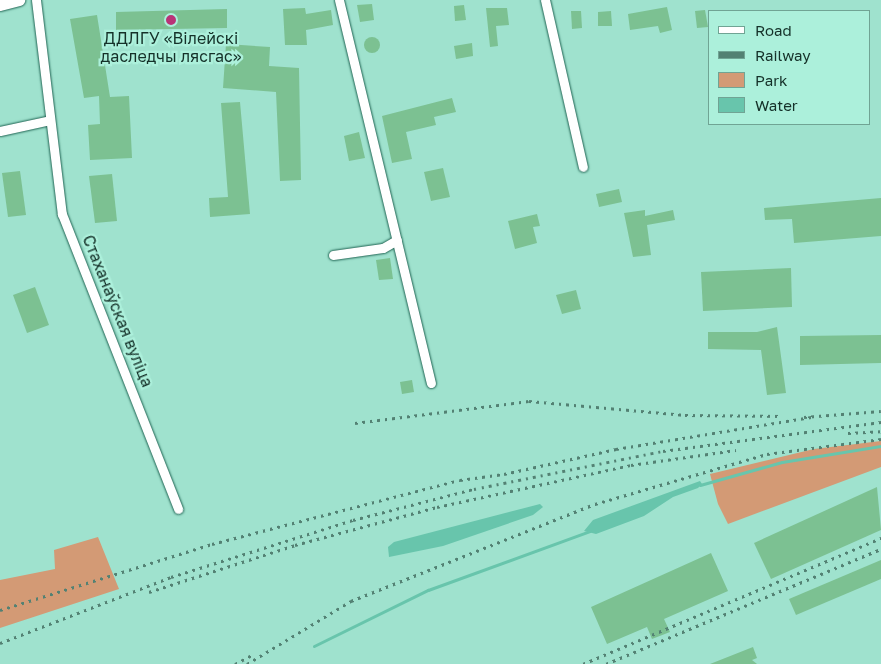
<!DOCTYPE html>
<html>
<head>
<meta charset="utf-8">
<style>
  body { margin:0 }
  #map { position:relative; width:881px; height:664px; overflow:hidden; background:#9fe2ce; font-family:"Golos Text",sans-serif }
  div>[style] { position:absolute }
  .green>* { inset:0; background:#d39a75 }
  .water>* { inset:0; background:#68c5ac }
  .stream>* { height:3px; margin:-1.5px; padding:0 1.5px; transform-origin:1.5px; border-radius:1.5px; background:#68c5ac }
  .building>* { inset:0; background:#7cc192 }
  .round { border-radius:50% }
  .roads { filter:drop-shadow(0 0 1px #206453) drop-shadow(0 0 1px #206453) }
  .street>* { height:9px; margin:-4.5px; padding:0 4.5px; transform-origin:4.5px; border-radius:4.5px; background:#fff }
  .secondary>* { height:11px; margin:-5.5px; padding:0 5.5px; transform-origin:5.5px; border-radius:5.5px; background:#fff }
  .rail>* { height:3px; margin-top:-1.5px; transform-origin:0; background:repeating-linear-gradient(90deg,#538173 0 2.5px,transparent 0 7.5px) }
  .dots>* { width:14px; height:14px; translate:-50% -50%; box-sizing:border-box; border:2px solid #acf0db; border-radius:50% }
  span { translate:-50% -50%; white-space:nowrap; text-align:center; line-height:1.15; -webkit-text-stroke:4.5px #acf0db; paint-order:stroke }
  .poi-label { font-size:16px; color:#153129 }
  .street-label { font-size:16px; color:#153129 }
  .legend { position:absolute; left:708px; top:10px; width:162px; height:115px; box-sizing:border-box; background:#acf0db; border:1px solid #70a494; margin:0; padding:6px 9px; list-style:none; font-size:15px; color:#153129 }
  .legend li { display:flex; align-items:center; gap:10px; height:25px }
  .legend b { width:25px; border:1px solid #70a494 }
</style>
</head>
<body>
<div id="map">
  <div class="green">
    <i style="clip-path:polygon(881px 441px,881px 467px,728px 524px,718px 504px,710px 474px,814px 449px)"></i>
    <i style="clip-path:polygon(98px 537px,119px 589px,0 628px,0 580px,55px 569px,54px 550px)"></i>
  </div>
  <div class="water">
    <i style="clip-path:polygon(700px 481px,702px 484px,698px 488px,673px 497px,644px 516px,596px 534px,584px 531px,593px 520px)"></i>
    <i style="clip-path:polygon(540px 504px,543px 507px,533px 515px,443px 546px,389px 557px,388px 547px,394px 542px)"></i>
  </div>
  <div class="stream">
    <i style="left:700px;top:485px;width:85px;rotate:-15.7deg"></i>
    <i style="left:782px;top:462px;width:100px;rotate:-9.2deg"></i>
    <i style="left:314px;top:646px;width:127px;rotate:-26.2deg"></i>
    <i style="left:428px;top:590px;width:172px;rotate:-20deg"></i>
  </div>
  <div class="building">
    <i style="clip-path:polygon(372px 4px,374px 20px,360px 22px,357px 5px)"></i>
    <i style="clip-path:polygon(464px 5px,466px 20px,455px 21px,454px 6px)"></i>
    <i style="clip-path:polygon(667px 7px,672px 30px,660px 33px,658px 26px,630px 30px,628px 14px)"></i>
    <i style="clip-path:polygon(305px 8px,306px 14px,331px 10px,333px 25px,306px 30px,307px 45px,285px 45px,283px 9px)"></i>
    <i style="clip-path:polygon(486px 8px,507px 8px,509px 25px,496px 26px,498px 46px,490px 47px)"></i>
    <i style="clip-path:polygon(227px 9px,227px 28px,116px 30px,116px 12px)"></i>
    <i style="clip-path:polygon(705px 10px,708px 27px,697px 28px,695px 11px)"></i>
    <i style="clip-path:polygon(571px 11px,581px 11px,582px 28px,572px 29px)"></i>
    <i style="clip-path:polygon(611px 11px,612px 26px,598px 26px,598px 12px)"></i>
    <i style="clip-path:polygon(97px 15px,110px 97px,129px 96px,132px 158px,90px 160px,88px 125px,100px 124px,99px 96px,84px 98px,70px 19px)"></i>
    <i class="round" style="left:364px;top:37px;width:16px;height:16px"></i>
    <i style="clip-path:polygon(472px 43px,473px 56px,456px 59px,454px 46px)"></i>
    <i style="clip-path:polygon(226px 44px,270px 47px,269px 66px,299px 68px,301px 180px,280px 181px,276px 92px,223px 88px)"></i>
    <i style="clip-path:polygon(452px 98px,456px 112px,434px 117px,436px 125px,406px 132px,412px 159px,392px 163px,382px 116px)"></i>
    <i style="clip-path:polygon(240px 102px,250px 214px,210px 217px,209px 198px,228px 197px,221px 103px)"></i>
    <i style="clip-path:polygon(359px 132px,365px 158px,349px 161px,344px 136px)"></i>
    <i style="clip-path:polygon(443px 168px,450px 197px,431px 201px,424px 172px)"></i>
    <i style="clip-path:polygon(20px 171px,26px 215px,8px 217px,2px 173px)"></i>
    <i style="clip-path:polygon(112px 174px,117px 221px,95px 223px,89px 176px)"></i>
    <i style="clip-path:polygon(619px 189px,622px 202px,599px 207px,596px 194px)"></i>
    <i style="clip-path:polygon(881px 198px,881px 236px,794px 243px,792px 219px,765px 220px,764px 208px)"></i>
    <i style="clip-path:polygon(645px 210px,645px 216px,673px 210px,675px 220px,647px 225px,651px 255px,633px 257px,624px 213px)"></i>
    <i style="clip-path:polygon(537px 214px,540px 226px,533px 227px,537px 243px,515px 249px,508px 221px)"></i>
    <i style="clip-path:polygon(390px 258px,393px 279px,379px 280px,376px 260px)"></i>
    <i style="clip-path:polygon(791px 268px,792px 307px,703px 311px,701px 272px)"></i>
    <i style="clip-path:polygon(35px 287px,49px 325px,27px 333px,13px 295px)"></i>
    <i style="clip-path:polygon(576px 290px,581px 309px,562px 314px,556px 295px)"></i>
    <i style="clip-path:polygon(777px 327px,786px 393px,767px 395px,761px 350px,708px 349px,708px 332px,757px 332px)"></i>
    <i style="clip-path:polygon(881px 335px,881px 363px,800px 365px,800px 336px)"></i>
    <i style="clip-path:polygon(412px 380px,414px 392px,402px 394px,400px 382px)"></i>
    <i style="clip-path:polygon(877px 487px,881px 530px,771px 579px,754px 543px)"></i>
    <i style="clip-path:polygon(711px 553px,728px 591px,664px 619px,670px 632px,652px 639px,647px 627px,607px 644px,591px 607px)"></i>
    <i style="clip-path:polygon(881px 560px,881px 579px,796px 615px,789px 599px)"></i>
    <i style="clip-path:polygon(753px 647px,757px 658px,752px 660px,757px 664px,710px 664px)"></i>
  </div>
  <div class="roads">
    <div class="street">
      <i style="left:36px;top:0;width:216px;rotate:83.1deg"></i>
      <i style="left:62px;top:214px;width:317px;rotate:68.5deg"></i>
      <i style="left:339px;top:0;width:394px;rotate:76.5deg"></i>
      <i style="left:545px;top:0;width:171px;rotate:77.2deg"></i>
      <i style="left:0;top:131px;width:51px;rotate:-12.4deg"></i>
      <i style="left:333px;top:255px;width:50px;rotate:-8deg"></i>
      <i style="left:383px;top:248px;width:16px;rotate:-30deg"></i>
    </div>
    <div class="secondary">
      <i style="left:0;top:5px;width:20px;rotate:-15deg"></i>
    </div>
  </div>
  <div class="rail">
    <i style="left:804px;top:417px;width:77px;rotate:-4.5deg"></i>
    <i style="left:355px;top:423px;width:175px;rotate:-7.2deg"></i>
    <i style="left:529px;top:401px;width:157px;rotate:5.1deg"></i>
    <i style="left:685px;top:415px;width:96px;rotate:0.6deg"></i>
    <i style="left:848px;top:433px;width:33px;rotate:-3deg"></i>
    <i style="left:149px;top:592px;width:153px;rotate:-17.8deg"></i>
    <i style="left:295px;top:545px;width:147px;rotate:-15deg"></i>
    <i style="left:437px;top:507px;width:198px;rotate:-12.2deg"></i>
    <i style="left:631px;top:465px;width:106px;rotate:-8.1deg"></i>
    <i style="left:0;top:610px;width:222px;rotate:-17.3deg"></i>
    <i style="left:212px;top:544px;width:256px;rotate:-14.5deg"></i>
    <i style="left:460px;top:480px;width:44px;rotate:-7.8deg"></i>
    <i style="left:504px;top:474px;width:115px;rotate:-12.6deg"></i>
    <i style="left:616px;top:449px;width:198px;rotate:-9.3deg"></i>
    <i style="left:0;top:643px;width:183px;rotate:-21.1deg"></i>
    <i style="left:171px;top:577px;width:191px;rotate:-17.4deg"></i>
    <i style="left:353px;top:520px;width:125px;rotate:-14.4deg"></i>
    <i style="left:474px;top:489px;width:193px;rotate:-11.4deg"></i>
    <i style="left:663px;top:451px;width:220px;rotate:-7.6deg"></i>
    <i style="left:235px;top:664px;width:19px;rotate:-28deg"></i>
    <i style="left:247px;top:664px;width:122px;rotate:-31.2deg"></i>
    <i style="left:351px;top:601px;width:263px;rotate:-21.7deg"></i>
    <i style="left:595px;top:504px;width:179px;rotate:-16.2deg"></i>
    <i style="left:767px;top:454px;width:115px;rotate:-7.5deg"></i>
    <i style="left:583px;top:664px;width:324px;rotate:-22.9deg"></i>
    <i style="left:606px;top:664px;width:298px;rotate:-22.7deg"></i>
  </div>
  <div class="dots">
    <i style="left:171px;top:20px;background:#b93377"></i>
  </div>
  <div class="poi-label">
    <span style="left:171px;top:47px">ДДЛГУ «Вілейскі<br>даследчы лясгас»</span>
  </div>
  <div class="street-label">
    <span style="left:118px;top:311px;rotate:68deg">Стаханаўская вуліца</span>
  </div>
  <ul class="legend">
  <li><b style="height:6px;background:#fff"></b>Road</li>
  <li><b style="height:6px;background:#538173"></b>Railway</li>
  <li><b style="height:14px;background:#d39a75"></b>Park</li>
  <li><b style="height:14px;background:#68c5ac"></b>Water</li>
  </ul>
</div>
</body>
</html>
